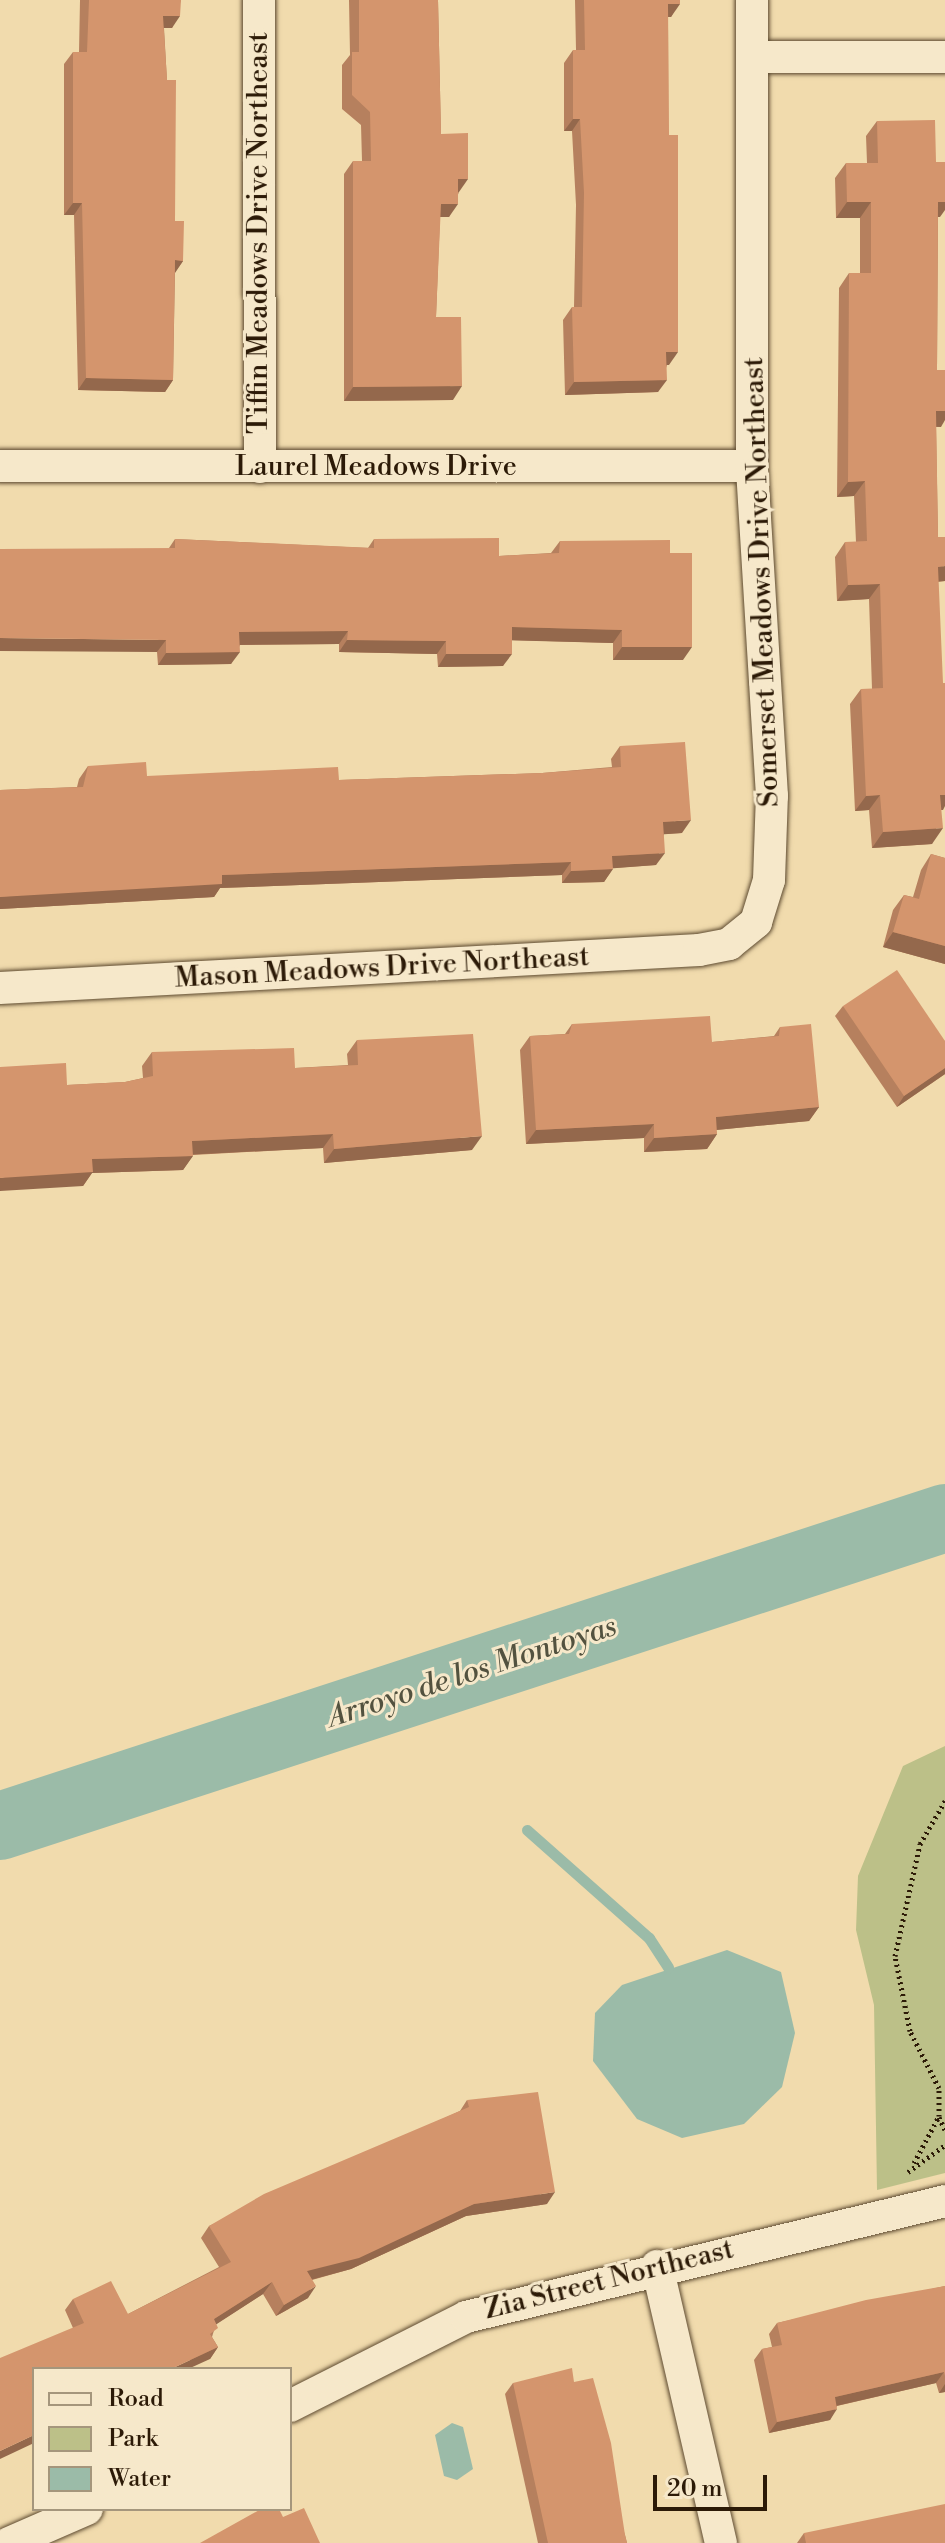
<!DOCTYPE html>
<html>
<head>
<meta charset="utf-8">
<style>
  body { margin:0 }
  #map { position:relative; width:945px; height:2543px; overflow:hidden; background:#f1dbad; font-family:"Libre Bodoni",serif }
  div>[style] { position:absolute }
  .green>* { inset:0; background:#bcc088 }
  .water>* { inset:0; background:#9bbba8 }
  .stream>* { height:11px; margin:-5.5px; padding:0 5.5px; transform-origin:5.5px; border-radius:5.5px; background:#9bbba8 }
  .river>* { height:68px; margin:-34px; padding:0 34px; transform-origin:34px; border-radius:34px; background:#9bbba8 }
  .path>* { height:5px; margin-top:-2.5px; transform-origin:0; background:repeating-linear-gradient(90deg,#2c1a07 0 2px,transparent 0 6px) }
  .roads { filter:drop-shadow(0 0 2px #5d4a30) drop-shadow(0 0 2px #5d4a30) }
  .street>* { height:32px; margin:-16px; padding:0 16px; transform-origin:16px; border-radius:16px; background:#f6e8ca }
  .wall>* { inset:0; background:#b6805e }
  .shaded-wall>* { inset:0; background:#94684c }
  .building>* { inset:0; background:#d4956d }
  span { translate:-50% -50%; white-space:nowrap; text-align:center; line-height:1.15; -webkit-text-stroke:6px #f6e8ca; paint-order:stroke }
  .street-label { font-size:28px; color:#2c1a07 }
  .water-label { font-size:30px; color:#53523f; font-style:italic }
  .legend { position:absolute; left:32px; top:2367px; width:260px; height:144px; box-sizing:border-box; background:#f6e8ca; border:2px solid #a5967c; margin:0; padding:10px 14px; list-style:none; font-size:24px; color:#2c1a07 }
  .legend li { display:flex; align-items:center; gap:16px; height:40px }
  .legend b { width:40px; border:2px solid #a5967c }
  .scale { position:absolute; left:653px; top:2475px; width:114px; height:36px; box-sizing:border-box; border:4px solid #2c1a07; border-top:0; padding-left:10px; font-size:24px; line-height:28px; white-space:nowrap; color:#2c1a07; -webkit-text-stroke:6px #f6e8ca; paint-order:stroke }
</style>
</head>
<body>
<div id="map">
  <div class="green">
    <i style="clip-path:polygon(945px 1746px,945px 2173px,877px 2190px,874px 2005px,856px 1930px,858px 1876px,903px 1766px)"></i>
  </div>
  <div class="water">
    <i style="clip-path:polygon(727px 1950px,781px 1972px,795px 2033px,782px 2087px,744px 2124px,682px 2138px,637px 2119px,593px 2061px,595px 2013px,622px 1985px)"></i>
    <i style="clip-path:polygon(452px 2423px,463px 2427px,473px 2469px,457px 2480px,444px 2476px,435px 2435px)"></i>
  </div>
  <div class="stream">
    <i style="left:527px;top:1830px;width:163px;rotate:41.5deg"></i>
    <i style="left:649px;top:1938px;width:35px;rotate:57deg"></i>
  </div>
  <div class="river">
    <i style="left:0;top:1826px;width:994px;rotate:-18.05deg"></i>
  </div>
  <div class="path">
    <i style="left:939px;top:2117px;width:14px;rotate:65deg"></i>
    <i style="left:914px;top:2163px;width:53px;rotate:-62deg"></i>
    <i style="left:939px;top:2116px;width:28px;rotate:-90deg"></i>
    <i style="left:939px;top:2088px;width:64px;rotate:-117deg"></i>
    <i style="left:910px;top:2031px;width:76px;rotate:-101.3deg"></i>
    <i style="left:895px;top:1956px;width:115px;rotate:-77.4deg"></i>
    <i style="left:920px;top:1844px;width:50px;rotate:-59.8deg"></i>
    <i style="left:908px;top:2172px;width:46px;rotate:-36.1deg"></i>
  </div>
  <div class="roads">
    <div class="street">
      <i style="left:259px;top:0;width:467px;rotate:89.9deg"></i>
      <i style="left:752px;top:57px;width:193px"></i>
      <i style="left:0;top:466px;width:752px"></i>
      <i style="left:0;top:988px;width:700px;rotate:-3.11deg"></i>
      <i style="left:699px;top:950px;width:31px;rotate:-11deg"></i>
      <i style="left:729px;top:944px;width:35px;rotate:-39deg"></i>
      <i style="left:756px;top:922px;width:44px;rotate:-72.8deg"></i>
      <i style="left:769px;top:880px;width:84px;rotate:-88deg"></i>
      <i style="left:772px;top:796px;width:331px;rotate:-93.5deg"></i>
      <i style="left:752px;top:466px;width:466px;rotate:-90deg"></i>
      <i style="left:657px;top:2266px;width:284px;rotate:77deg"></i>
      <i style="left:290px;top:2406px;width:197px;rotate:-26.8deg"></i>
      <i style="left:466px;top:2317px;width:493px;rotate:-13.6deg"></i>
      <i style="left:9px;top:2543px;width:85px;rotate:-23.6deg"></i>
    </div>
  </div>
  <div class="wall">
    <i style="clip-path:polygon(80px 0,181px 0,172px 28px,164px 28px,175px 221px,183px 261px,175px 272px,173px 380px,165px 392px,78px 390px,74px 215px,64px 215px,64px 64px,73px 52px,79px 52px)"></i>
    <i style="clip-path:polygon(349px 0,438px 0,441px 134px,459px 192px,449px 217px,440px 217px,436px 317px,453px 400px,344px 401px,344px 174px,353px 161px,362px 161px,361px 125px,342px 109px,342px 65px,350px 55px)"></i>
    <i style="clip-path:polygon(575px 0,680px 0,671px 17px,668px 17px,669px 365px,667px 365px,658px 392px,565px 395px,563px 320px,572px 307px,574px 307px,576px 205px,572px 131px,564px 131px,564px 63px,573px 50px,576px 50px)"></i>
    <i style="clip-path:polygon(877px 121px,936px 162px,940px 217px,938px 217px,937px 370px,941px 427px,936px 427px,938px 537px,945px 581px,938px 582px,943px 810px,941px 810px,932px 844px,872px 848px,869px 810px,855px 811px,850px 704px,861px 689px,872px 689px,869px 599px,837px 601px,835px 557px,845px 542px,856px 542px,854px 496px,837px 497px,839px 288px,849px 273px,860px 273px,860px 218px,836px 218px,835px 178px,846px 163px,867px 163px,866px 136px)"></i>
    <i style="clip-path:polygon(175px 539px,368px 548px,374px 539px,499px 556px,551px 553px,560px 541px,670px 553px,683px 660px,613px 660px,613px 643px,512px 640px,503px 666px,438px 667px,437px 654px,339px 652px,339px 644px,240px 645px,231px 664px,158px 665px,157px 652px,169px 548px)"></i>
    <i style="clip-path:polygon(620px 746px,682px 833px,664px 834px,656px 865px,613px 868px,604px 882px,562px 883px,562px 875px,220px 888px,214px 897px,0 909px,0 790px,77px 787px,79px 779px,88px 766px,147px 776px,339px 780px,542px 773px,612px 767px,611px 759px)"></i>
    <i style="clip-path:polygon(931px 854px,945px 858px,945px 964px,883px 947px,893px 910px,904px 895px,913px 897px,921px 870px)"></i>
    <i style="clip-path:polygon(843px 1006px,945px 1041px,945px 1074px,897px 1107px,835px 1016px)"></i>
    <i style="clip-path:polygon(572px 1024px,712px 1042px,774px 1036px,780px 1027px,819px 1107px,809px 1121px,716px 1130px,717px 1134px,707px 1149px,644px 1152px,644px 1138px,526px 1144px,520px 1050px,530px 1036px,565px 1034px)"></i>
    <i style="clip-path:polygon(357px 1040px,472px 1150px,324px 1163px,323px 1148px,193px 1155px,183px 1170px,92px 1173px,83px 1186px,67px 1085px,125px 1082px,143px 1078px,142px 1066px,152px 1052px,295px 1068px,348px 1065px,347px 1054px)"></i>
    <i style="clip-path:polygon(467px 2100px,547px 2204px,466px 2216px,351px 2269px,312px 2280px,308px 2298px,276px 2316px,263px 2294px,216px 2324px,212px 2337px,218px 2347px,210px 2359px,34px 2369px,73px 2328px,65px 2310px,73px 2299px,128px 2314px,219px 2267px,201px 2238px,209px 2226px,460px 2111px)"></i>
    <i style="clip-path:polygon(945px 2286px,945px 2392px,939px 2393px,936px 2383px,837px 2406px,830px 2420px,769px 2433px,754px 2360px,762px 2349px,772px 2347px,769px 2334px,777px 2323px)"></i>
    <i style="clip-path:polygon(574px 2382px,625px 2535px,627px 2543px,538px 2543px,505px 2394px,513px 2383px)"></i>
    <i style="clip-path:polygon(804px 2533px,945px 2543px,797px 2543px)"></i>
  </div>
  <div class="shaded-wall">
    <i style="clip-path:polygon(668px 4px,680px 4px,671px 17px,659px 17px)"></i>
    <i style="clip-path:polygon(163px 16px,180px 16px,172px 28px,155px 28px)"></i>
    <i style="clip-path:polygon(573px 119px,580px 119px,572px 131px,564px 131px)"></i>
    <i style="clip-path:polygon(458px 179px,468px 179px,459px 192px,449px 192px)"></i>
    <i style="clip-path:polygon(847px 202px,871px 202px,860px 218px,836px 218px)"></i>
    <i style="clip-path:polygon(938px 202px,945px 202px,945px 210px,940px 217px,927px 217px)"></i>
    <i style="clip-path:polygon(73px 203px,82px 203px,74px 215px,64px 215px)"></i>
    <i style="clip-path:polygon(441px 204px,458px 204px,449px 217px,431px 217px)"></i>
    <i style="clip-path:polygon(175px 260px,183px 261px,175px 273px)"></i>
    <i style="clip-path:polygon(666px 352px,678px 352px,669px 365px,658px 365px)"></i>
    <i style="clip-path:polygon(86px 378px,173px 380px,165px 392px,78px 390px)"></i>
    <i style="clip-path:polygon(667px 380px,658px 392px,565px 395px,574px 382px)"></i>
    <i style="clip-path:polygon(462px 386px,453px 400px,344px 401px,353px 387px)"></i>
    <i style="clip-path:polygon(936px 411px,945px 411px,945px 420px,941px 427px,925px 426px)"></i>
    <i style="clip-path:polygon(865px 481px,854px 496px,837px 497px,848px 482px)"></i>
    <i style="clip-path:polygon(945px 566px,945px 581px,927px 582px,938px 567px)"></i>
    <i style="clip-path:polygon(880px 584px,869px 599px,837px 601px,848px 585px)"></i>
    <i style="clip-path:polygon(512px 627px,622px 630px,613px 643px,503px 640px)"></i>
    <i style="clip-path:polygon(348px 631px,339px 644px,230px 645px,239px 632px)"></i>
    <i style="clip-path:polygon(0 638px,166px 640px,157px 652px,0 651px)"></i>
    <i style="clip-path:polygon(347px 640px,446px 641px,437px 654px,339px 652px)"></i>
    <i style="clip-path:polygon(622px 647px,692px 647px,683px 660px,613px 660px)"></i>
    <i style="clip-path:polygon(240px 652px,231px 664px,158px 665px,166px 653px)"></i>
    <i style="clip-path:polygon(446px 654px,512px 654px,503px 666px,438px 667px)"></i>
    <i style="clip-path:polygon(880px 795px,869px 810px,855px 811px,866px 796px)"></i>
    <i style="clip-path:polygon(940px 795px,945px 795px,945px 806px,943px 810px,929px 810px)"></i>
    <i style="clip-path:polygon(691px 820px,682px 833px,654px 835px,663px 822px)"></i>
    <i style="clip-path:polygon(943px 828px,932px 844px,872px 848px,883px 832px)"></i>
    <i style="clip-path:polygon(665px 853px,656px 865px,604px 869px,612px 856px)"></i>
    <i style="clip-path:polygon(571px 862px,562px 875px,220px 888px,214px 897px,0 909px,0 897px,222px 875px)"></i>
    <i style="clip-path:polygon(613px 869px,604px 882px,562px 883px,571px 871px)"></i>
    <i style="clip-path:polygon(893px 932px,945px 946px,945px 964px,883px 947px)"></i>
    <i style="clip-path:polygon(945px 1068px,945px 1074px,897px 1107px,904px 1096px)"></i>
    <i style="clip-path:polygon(819px 1107px,809px 1121px,706px 1131px,716px 1117px)"></i>
    <i style="clip-path:polygon(654px 1124px,644px 1138px,526px 1144px,536px 1130px)"></i>
    <i style="clip-path:polygon(333px 1134px,323px 1148px,182px 1155px,192px 1141px)"></i>
    <i style="clip-path:polygon(717px 1134px,707px 1149px,644px 1152px,654px 1138px)"></i>
    <i style="clip-path:polygon(482px 1136px,472px 1150px,324px 1163px,334px 1149px)"></i>
    <i style="clip-path:polygon(193px 1156px,183px 1170px,92px 1173px,83px 1186px,0 1191px,0 1178px,92px 1159px)"></i>
    <i style="clip-path:polygon(555px 2192px,547px 2204px,466px 2216px,351px 2269px,299px 2283px,307px 2271px,474px 2204px)"></i>
    <i style="clip-path:polygon(272px 2282px,263px 2294px,206px 2331px,214px 2319px)"></i>
    <i style="clip-path:polygon(316px 2286px,308px 2298px,276px 2316px,284px 2305px)"></i>
    <i style="clip-path:polygon(218px 2347px,210px 2359px,188px 2369px,171px 2369px)"></i>
    <i style="clip-path:polygon(944px 2372px,936px 2383px,827px 2408px,835px 2397px)"></i>
    <i style="clip-path:polygon(945px 2384px,945px 2392px,939px 2393px)"></i>
    <i style="clip-path:polygon(837px 2409px,830px 2420px,769px 2433px,777px 2422px)"></i>
    <i style="clip-path:polygon(34px 2435px,34px 2443px,0 2459px,0 2451px)"></i>
  </div>
  <div class="building">
    <i style="clip-path:polygon(89px 0,181px 0,180px 16px,163px 16px,167px 80px,176px 80px,175px 221px,184px 221px,183px 261px,175px 260px,173px 380px,86px 378px,82px 203px,73px 203px,73px 52px,87px 52px)"></i>
    <i style="clip-path:polygon(359px 0,438px 0,441px 134px,468px 133px,468px 179px,458px 179px,458px 204px,441px 204px,436px 317px,461px 317px,462px 386px,353px 387px,353px 161px,371px 161px,370px 112px,352px 95px,352px 52px,359px 52px)"></i>
    <i style="clip-path:polygon(584px 0,680px 0,680px 4px,668px 4px,669px 135px,678px 135px,678px 352px,666px 352px,667px 380px,574px 382px,572px 307px,582px 307px,584px 193px,580px 119px,573px 119px,573px 50px,585px 50px)"></i>
    <i style="clip-path:polygon(935px 120px,936px 162px,945px 162px,945px 202px,938px 202px,937px 370px,945px 370px,945px 411px,936px 411px,938px 537px,945px 537px,945px 566px,938px 567px,943px 683px,945px 683px,945px 795px,940px 795px,943px 828px,883px 832px,880px 795px,866px 796px,861px 689px,883px 688px,880px 584px,848px 585px,845px 542px,867px 541px,865px 481px,848px 482px,849px 273px,871px 273px,871px 202px,847px 202px,846px 163px,878px 163px,877px 121px)"></i>
    <i style="clip-path:polygon(499px 538px,499px 556px,559px 553px,560px 541px,670px 540px,670px 553px,692px 553px,692px 647px,622px 647px,622px 630px,512px 627px,512px 654px,446px 654px,446px 641px,347px 640px,348px 631px,239px 632px,240px 652px,166px 653px,166px 640px,0 638px,0 549px,175px 548px,175px 539px,374px 548px,374px 539px)"></i>
    <i style="clip-path:polygon(685px 742px,691px 820px,663px 822px,665px 853px,612px 856px,613px 869px,571px 871px,571px 862px,222px 875px,222px 884px,0 897px,0 790px,83px 787px,88px 766px,146px 762px,147px 776px,338px 767px,339px 780px,542px 773px,621px 767px,620px 746px)"></i>
    <i style="clip-path:polygon(931px 854px,945px 858px,945px 946px,893px 932px,904px 895px,919px 899px)"></i>
    <i style="clip-path:polygon(897px 970px,945px 1041px,945px 1068px,904px 1096px,843px 1006px)"></i>
    <i style="clip-path:polygon(710px 1016px,712px 1042px,779px 1036px,780px 1027px,811px 1024px,819px 1107px,716px 1117px,717px 1134px,654px 1138px,654px 1124px,536px 1130px,530px 1036px,569px 1034px,572px 1024px)"></i>
    <i style="clip-path:polygon(473px 1034px,482px 1136px,334px 1149px,333px 1134px,192px 1141px,193px 1156px,92px 1159px,93px 1172px,0 1178px,0 1067px,66px 1063px,67px 1085px,125px 1082px,153px 1076px,152px 1052px,294px 1048px,295px 1068px,358px 1065px,357px 1040px)"></i>
    <i style="clip-path:polygon(538px 2092px,555px 2192px,474px 2204px,359px 2258px,307px 2271px,316px 2286px,284px 2305px,272px 2282px,214px 2319px,218px 2328px,210px 2334px,218px 2347px,171px 2369px,34px 2369px,34px 2435px,0 2451px,0 2358px,84px 2323px,73px 2299px,111px 2281px,128px 2314px,231px 2262px,209px 2226px,264px 2194px,469px 2107px,467px 2100px)"></i>
    <i style="clip-path:polygon(945px 2286px,945px 2376px,944px 2372px,835px 2397px,837px 2409px,777px 2422px,762px 2349px,782px 2345px,777px 2323px,866px 2300px)"></i>
    <i style="clip-path:polygon(572px 2368px,574px 2382px,593px 2378px,611px 2443px,625px 2535px,627px 2543px,548px 2543px,513px 2383px)"></i>
    <i style="clip-path:polygon(945px 2504px,945px 2543px,806px 2543px,804px 2533px)"></i>
    <i style="clip-path:polygon(304px 2508px,320px 2543px,200px 2543px,261px 2509px,279px 2509px,283px 2517px)"></i>
  </div>
  <div class="street-label">
    <span style="left:259px;top:233px;rotate:-90deg">Tiffin Meadows Drive Northeast</span>
    <span style="left:376px;top:467px">Laurel Meadows Drive</span>
    <span style="left:762px;top:582px;rotate:-92deg">Somerset Meadows Drive Northeast</span>
    <span style="left:382px;top:968px;rotate:-3deg">Mason Meadows Drive Northeast</span>
    <span style="left:609px;top:2280px;rotate:-14deg">Zia Street Northeast</span>
  </div>
  <div class="water-label">
    <span style="left:472px;top:1672px;rotate:-18deg">Arroyo de los Montoyas</span>
  </div>
  <ul class="legend">
  <li><b style="height:10px;background:#f6e8ca"></b>Road</li>
  <li><b style="height:22px;background:#bcc088"></b>Park</li>
  <li><b style="height:22px;background:#9bbba8"></b>Water</li>
  </ul>
  <div class="scale">20 m</div>
</div>
</body>
</html>
